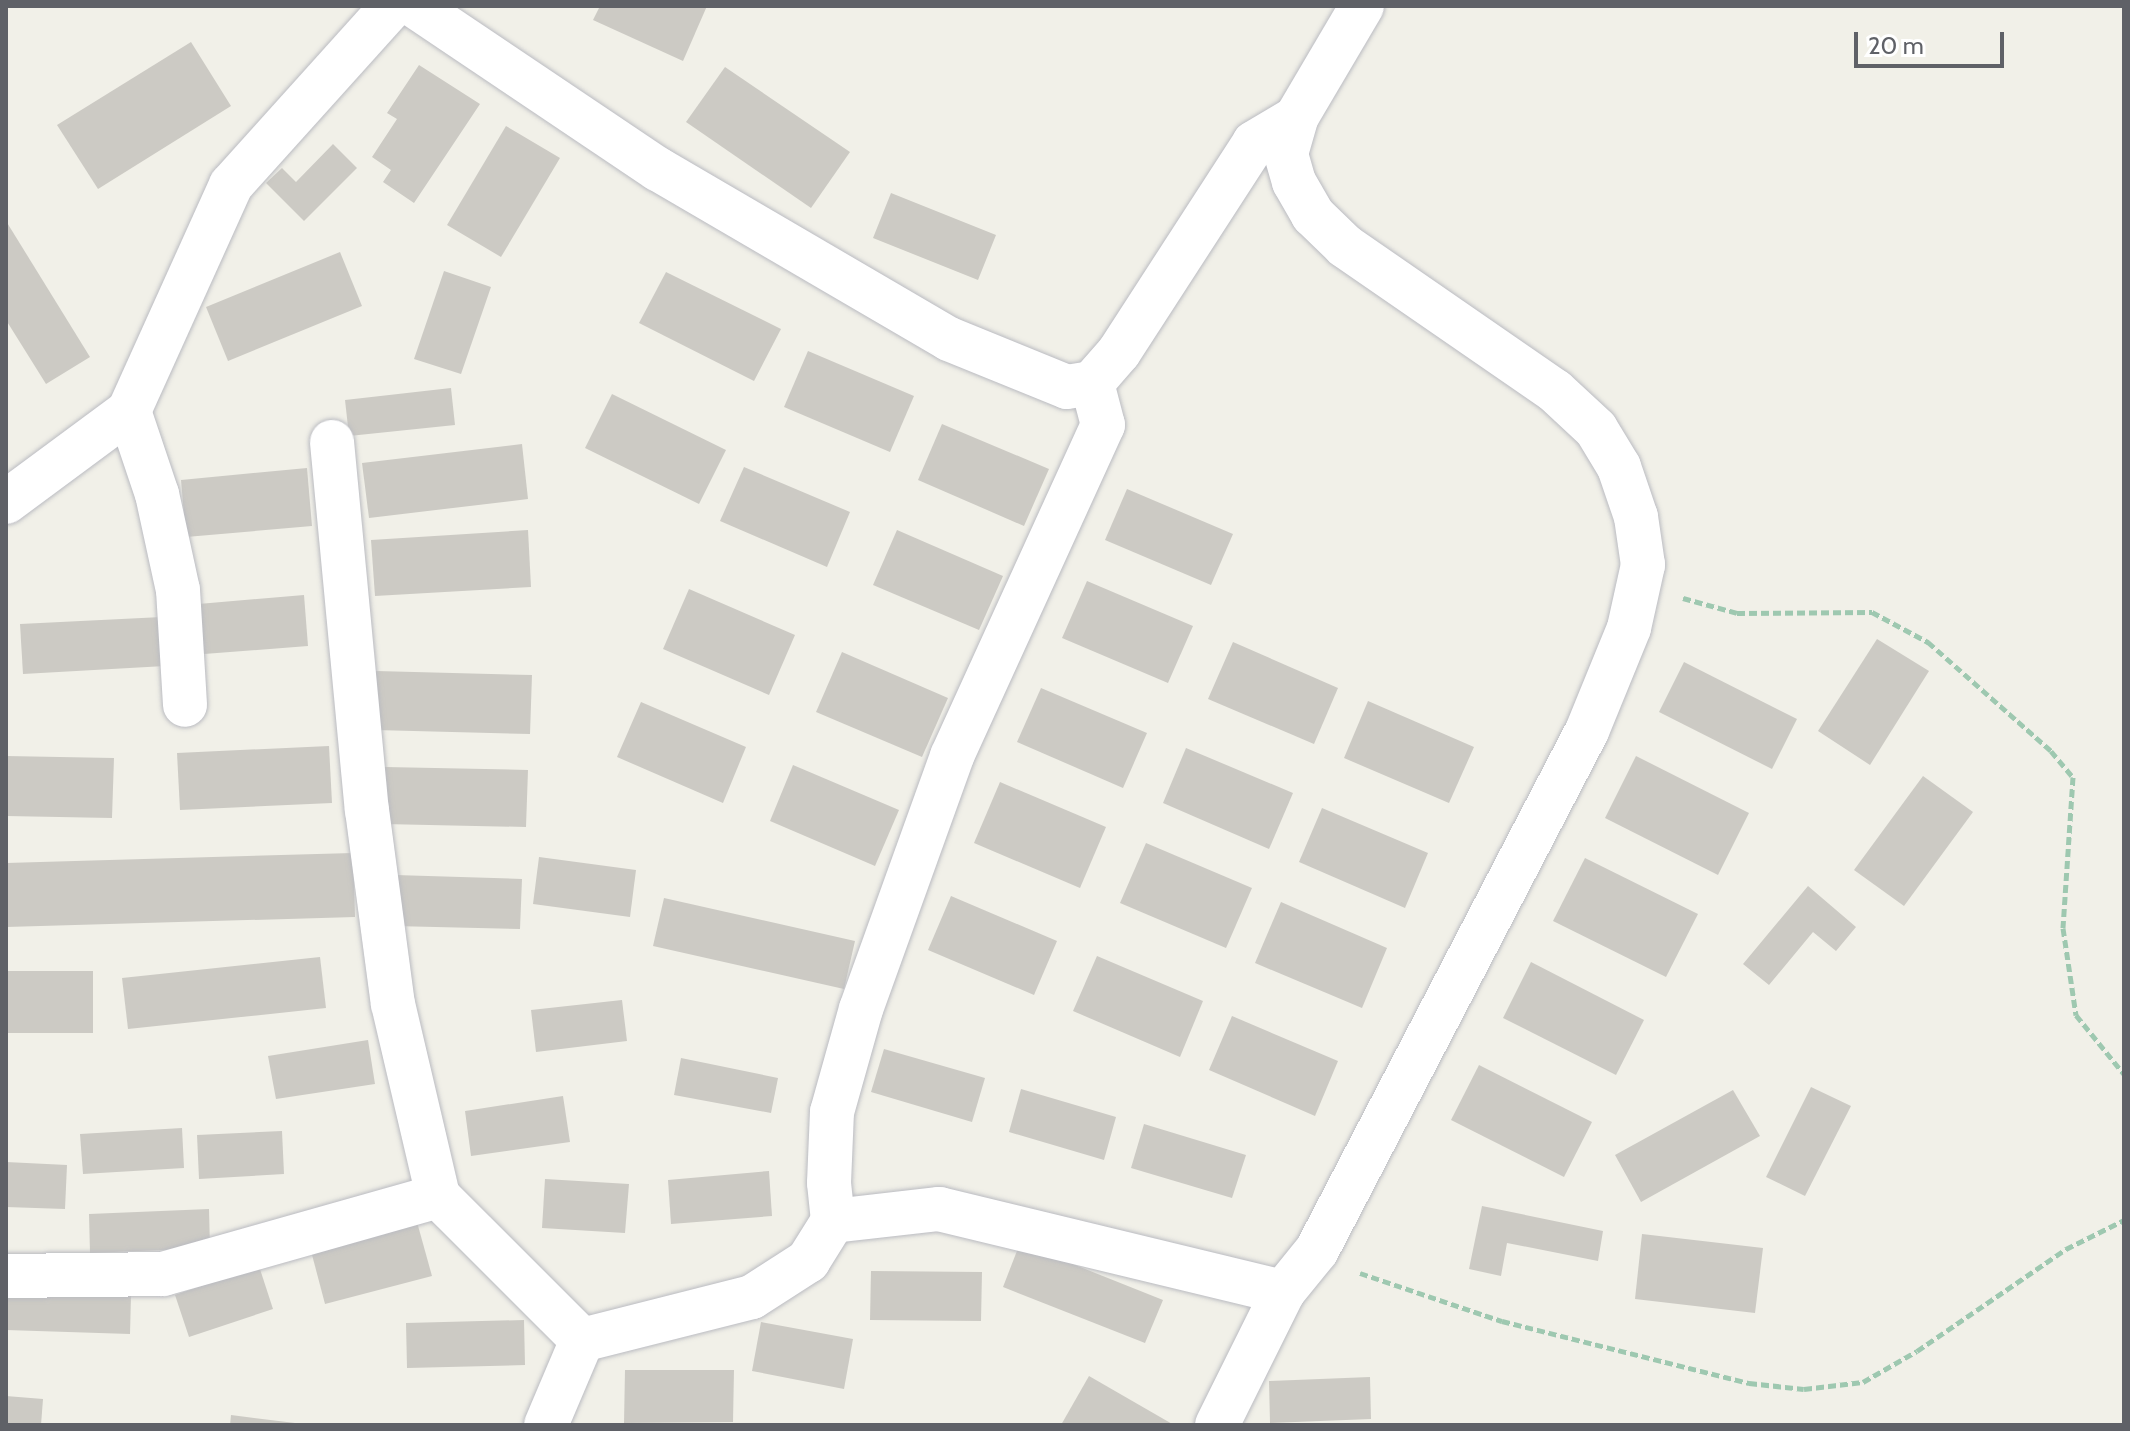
<!DOCTYPE html>
<html>
<head>
<meta charset="utf-8">
<style>
  body { margin:0 }
  #map { position:relative; width:2130px; height:1431px; overflow:hidden; background:#f1f0e8; font-family:Cabin,sans-serif }
  div>[style] { position:absolute }
  .building>* { inset:0; background:#cccac4 }
  .path>* { height:5px; margin-top:-2.5px; transform-origin:0; background:repeating-linear-gradient(90deg,#9ec8b0 0 8px,transparent 0 12px) }
  .roads { filter:drop-shadow(0 0 2px #babbc1) drop-shadow(0 0 2px #babbc1) }
  .minor>* { height:44px; margin:-22px; padding:0 22px; transform-origin:22px; border-radius:22px; background:#fff }
  span { translate:-50% -50%; white-space:nowrap; text-align:center; line-height:1.15; -webkit-text-stroke:6px #fff; paint-order:stroke }
  .frame { position:absolute; inset:0; border:8px solid #5f6167; pointer-events:none }
  .scale { position:absolute; left:1854px; top:32px; width:150px; height:36px; box-sizing:border-box; border:4px solid #5f6167; border-top:0; padding-left:10px; font-size:24px; line-height:28px; white-space:nowrap; color:#5f6167; -webkit-text-stroke:6px #fff; paint-order:stroke }
</style>
</head>
<body>
<div id="map">
  <div class="building">
    <i style="clip-path:polygon(600px 6px,707px 6px,683px 61px,593px 20px)"></i>
    <i style="clip-path:polygon(191px 42px,231px 106px,98px 189px,57px 125px)"></i>
    <i style="clip-path:polygon(419px 65px,480px 104px,414px 203px,383px 182px,391px 170px,372px 157px,397px 119px,387px 113px)"></i>
    <i style="clip-path:polygon(725px 67px,850px 152px,811px 208px,686px 122px)"></i>
    <i style="clip-path:polygon(506px 126px,560px 158px,501px 257px,447px 225px)"></i>
    <i style="clip-path:polygon(333px 144px,357px 168px,304px 221px,266px 183px,282px 168px,296px 182px)"></i>
    <i style="clip-path:polygon(891px 193px,996px 235px,978px 280px,873px 238px)"></i>
    <i style="clip-path:polygon(6px 221px,90px 357px,46px 384px,6px 320px)"></i>
    <i style="clip-path:polygon(340px 252px,362px 306px,228px 361px,206px 307px)"></i>
    <i style="clip-path:polygon(444px 271px,491px 287px,461px 374px,414px 359px)"></i>
    <i style="clip-path:polygon(666px 272px,781px 329px,754px 381px,639px 323px)"></i>
    <i style="clip-path:polygon(808px 351px,914px 396px,890px 452px,784px 407px)"></i>
    <i style="clip-path:polygon(451px 388px,455px 425px,349px 436px,345px 400px)"></i>
    <i style="clip-path:polygon(612px 394px,726px 450px,699px 504px,585px 448px)"></i>
    <i style="clip-path:polygon(942px 424px,1049px 469px,1024px 526px,918px 480px)"></i>
    <i style="clip-path:polygon(522px 444px,528px 499px,369px 518px,362px 463px)"></i>
    <i style="clip-path:polygon(744px 467px,850px 512px,827px 567px,720px 521px)"></i>
    <i style="clip-path:polygon(307px 468px,312px 526px,186px 537px,181px 480px)"></i>
    <i style="clip-path:polygon(1127px 489px,1233px 534px,1211px 585px,1105px 540px)"></i>
    <i style="clip-path:polygon(528px 530px,531px 587px,375px 596px,371px 540px)"></i>
    <i style="clip-path:polygon(897px 530px,1003px 576px,979px 630px,873px 585px)"></i>
    <i style="clip-path:polygon(1087px 581px,1193px 626px,1168px 683px,1062px 638px)"></i>
    <i style="clip-path:polygon(689px 589px,795px 635px,769px 695px,663px 649px)"></i>
    <i style="clip-path:polygon(304px 595px,308px 646px,191px 655px,187px 605px)"></i>
    <i style="clip-path:polygon(162px 617px,165px 666px,23px 674px,20px 624px)"></i>
    <i style="clip-path:polygon(1877px 639px,1929px 671px,1870px 765px,1818px 731px)"></i>
    <i style="clip-path:polygon(1233px 642px,1338px 688px,1314px 744px,1208px 699px)"></i>
    <i style="clip-path:polygon(842px 652px,948px 698px,922px 757px,816px 712px)"></i>
    <i style="clip-path:polygon(1684px 662px,1797px 719px,1772px 769px,1659px 712px)"></i>
    <i style="clip-path:polygon(376px 671px,532px 675px,530px 734px,375px 730px)"></i>
    <i style="clip-path:polygon(1041px 688px,1147px 733px,1123px 788px,1017px 742px)"></i>
    <i style="clip-path:polygon(1368px 701px,1474px 747px,1449px 803px,1344px 758px)"></i>
    <i style="clip-path:polygon(641px 702px,746px 747px,723px 803px,617px 757px)"></i>
    <i style="clip-path:polygon(329px 746px,332px 803px,180px 810px,177px 753px)"></i>
    <i style="clip-path:polygon(1186px 748px,1293px 793px,1269px 849px,1163px 803px)"></i>
    <i style="clip-path:polygon(6px 756px,114px 758px,112px 818px,6px 816px)"></i>
    <i style="clip-path:polygon(1636px 756px,1749px 813px,1718px 875px,1605px 818px)"></i>
    <i style="clip-path:polygon(793px 765px,899px 810px,875px 866px,770px 821px)"></i>
    <i style="clip-path:polygon(385px 767px,528px 770px,526px 827px,383px 824px)"></i>
    <i style="clip-path:polygon(1923px 776px,1973px 812px,1904px 906px,1854px 870px)"></i>
    <i style="clip-path:polygon(1000px 782px,1106px 827px,1080px 888px,974px 843px)"></i>
    <i style="clip-path:polygon(1322px 808px,1428px 853px,1405px 908px,1299px 862px)"></i>
    <i style="clip-path:polygon(1146px 843px,1252px 888px,1226px 948px,1120px 903px)"></i>
    <i style="clip-path:polygon(353px 853px,355px 917px,6px 927px,6px 863px)"></i>
    <i style="clip-path:polygon(539px 857px,636px 870px,630px 917px,533px 904px)"></i>
    <i style="clip-path:polygon(1585px 858px,1698px 914px,1666px 977px,1553px 921px)"></i>
    <i style="clip-path:polygon(395px 875px,522px 879px,520px 929px,393px 926px)"></i>
    <i style="clip-path:polygon(1808px 886px,1856px 927px,1836px 951px,1813px 932px,1769px 985px,1743px 964px)"></i>
    <i style="clip-path:polygon(951px 896px,1057px 941px,1034px 995px,928px 950px)"></i>
    <i style="clip-path:polygon(664px 898px,855px 941px,844px 989px,653px 946px)"></i>
    <i style="clip-path:polygon(1281px 902px,1387px 948px,1362px 1008px,1255px 963px)"></i>
    <i style="clip-path:polygon(1097px 956px,1203px 1001px,1180px 1057px,1073px 1011px)"></i>
    <i style="clip-path:polygon(320px 957px,326px 1008px,128px 1029px,122px 978px)"></i>
    <i style="clip-path:polygon(1531px 962px,1644px 1020px,1616px 1075px,1503px 1018px)"></i>
    <i style="clip-path:polygon(6px 971px,93px 971px,93px 1033px,6px 1033px)"></i>
    <i style="clip-path:polygon(622px 1000px,627px 1041px,536px 1052px,531px 1010px)"></i>
    <i style="clip-path:polygon(1232px 1016px,1338px 1061px,1315px 1116px,1209px 1070px)"></i>
    <i style="clip-path:polygon(368px 1040px,375px 1084px,276px 1099px,268px 1056px)"></i>
    <i style="clip-path:polygon(884px 1049px,985px 1078px,972px 1122px,871px 1092px)"></i>
    <i style="clip-path:polygon(681px 1058px,778px 1078px,771px 1113px,674px 1095px)"></i>
    <i style="clip-path:polygon(1479px 1065px,1592px 1122px,1564px 1177px,1451px 1120px)"></i>
    <i style="clip-path:polygon(1811px 1087px,1851px 1106px,1805px 1196px,1766px 1177px)"></i>
    <i style="clip-path:polygon(1021px 1089px,1116px 1117px,1104px 1160px,1009px 1132px)"></i>
    <i style="clip-path:polygon(1733px 1090px,1760px 1136px,1641px 1202px,1615px 1155px)"></i>
    <i style="clip-path:polygon(563px 1096px,570px 1142px,471px 1156px,465px 1111px)"></i>
    <i style="clip-path:polygon(1144px 1124px,1246px 1155px,1232px 1198px,1131px 1168px)"></i>
    <i style="clip-path:polygon(182px 1128px,184px 1168px,83px 1174px,80px 1134px)"></i>
    <i style="clip-path:polygon(282px 1131px,284px 1174px,199px 1179px,197px 1135px)"></i>
    <i style="clip-path:polygon(6px 1162px,67px 1165px,65px 1209px,6px 1207px)"></i>
    <i style="clip-path:polygon(769px 1171px,772px 1216px,671px 1224px,668px 1180px)"></i>
    <i style="clip-path:polygon(545px 1179px,629px 1184px,625px 1233px,542px 1228px)"></i>
    <i style="clip-path:polygon(1482px 1206px,1603px 1231px,1598px 1261px,1507px 1243px,1501px 1276px,1469px 1269px)"></i>
    <i style="clip-path:polygon(209px 1209px,210px 1248px,90px 1253px,89px 1214px)"></i>
    <i style="clip-path:polygon(417px 1222px,432px 1276px,325px 1304px,311px 1251px)"></i>
    <i style="clip-path:polygon(1642px 1234px,1763px 1248px,1755px 1313px,1635px 1299px)"></i>
    <i style="clip-path:polygon(1020px 1243px,1163px 1300px,1145px 1343px,1003px 1287px)"></i>
    <i style="clip-path:polygon(259px 1266px,273px 1309px,189px 1337px,175px 1295px)"></i>
    <i style="clip-path:polygon(871px 1271px,982px 1272px,981px 1321px,870px 1320px)"></i>
    <i style="clip-path:polygon(6px 1291px,131px 1295px,130px 1334px,6px 1330px)"></i>
    <i style="clip-path:polygon(524px 1320px,525px 1365px,407px 1368px,406px 1323px)"></i>
    <i style="clip-path:polygon(761px 1322px,853px 1339px,844px 1389px,752px 1371px)"></i>
    <i style="clip-path:polygon(625px 1370px,734px 1370px,733px 1422px,624px 1423px)"></i>
    <i style="clip-path:polygon(1089px 1376px,1174px 1425px,1061px 1425px)"></i>
    <i style="clip-path:polygon(1370px 1377px,1371px 1419px,1270px 1423px,1269px 1381px)"></i>
    <i style="clip-path:polygon(6px 1396px,43px 1399px,41px 1425px,6px 1425px)"></i>
    <i style="clip-path:polygon(231px 1415px,295px 1423px,295px 1425px,230px 1425px)"></i>
  </div>
  <div class="path">
    <i style="left:1683px;top:598px;width:56px;rotate:15.5deg"></i>
    <i style="left:1737px;top:613px;width:135px;rotate:-0.4deg"></i>
    <i style="left:1872px;top:612px;width:64px;rotate:28.2deg"></i>
    <i style="left:1928px;top:642px;width:164px;rotate:41.5deg"></i>
    <i style="left:2051px;top:751px;width:34px;rotate:50deg"></i>
    <i style="left:2073px;top:777px;width:151px;rotate:93.8deg"></i>
    <i style="left:2063px;top:928px;width:88px;rotate:81.5deg"></i>
    <i style="left:2076px;top:1015px;width:76px;rotate:50.9deg"></i>
    <i style="left:1360px;top:1273px;width:150px;rotate:18.7deg"></i>
    <i style="left:1502px;top:1321px;width:255px;rotate:14.1deg"></i>
    <i style="left:1749px;top:1383px;width:55px;rotate:6.2deg"></i>
    <i style="left:1804px;top:1389px;width:59px;rotate:-6.8deg"></i>
    <i style="left:1863px;top:1382px;width:62px;rotate:-29.9deg"></i>
    <i style="left:1917px;top:1351px;width:181px;rotate:-34.4deg"></i>
    <i style="left:2066px;top:1249px;width:65px;rotate:-26.6deg"></i>
  </div>
  <div class="roads">
    <div class="minor">
      <i style="left:415px;top:6px;width:293px;rotate:33.9deg"></i>
      <i style="left:658px;top:169px;width:337px;rotate:30.3deg"></i>
      <i style="left:949px;top:339px;width:127px;rotate:22.1deg"></i>
      <i style="left:1067px;top:387px;width:25px;rotate:-9deg"></i>
      <i style="left:1092px;top:383px;width:41px;rotate:-48.9deg"></i>
      <i style="left:1119px;top:352px;width:249px;rotate:-57.1deg"></i>
      <i style="left:1254px;top:143px;width:49px;rotate:-30.8deg"></i>
      <i style="left:129px;top:411px;width:88px;rotate:71.4deg"></i>
      <i style="left:157px;top:494px;width:98px;rotate:77.7deg"></i>
      <i style="left:178px;top:590px;width:115px;rotate:86.5deg"></i>
      <i style="left:332px;top:442px;width:370px;rotate:84.6deg"></i>
      <i style="left:367px;top:810px;width:196px;rotate:82.4deg"></i>
      <i style="left:393px;top:1004px;width:197px;rotate:76.8deg"></i>
      <i style="left:438px;top:1196px;width:204px;rotate:45deg"></i>
      <i style="left:6px;top:502px;width:153px;rotate:-36.5deg"></i>
      <i style="left:129px;top:411px;width:248px;rotate:-65.7deg"></i>
      <i style="left:231px;top:185px;width:241px;rotate:-48deg"></i>
      <i style="left:833px;top:1221px;width:38px;rotate:-96deg"></i>
      <i style="left:829px;top:1183px;width:71px;rotate:-87.6deg"></i>
      <i style="left:832px;top:1112px;width:107px;rotate:-74.3deg"></i>
      <i style="left:861px;top:1009px;width:269px;rotate:-70.2deg"></i>
      <i style="left:952px;top:756px;width:364px;rotate:-65.5deg"></i>
      <i style="left:1103px;top:425px;width:43px;rotate:-104.7deg"></i>
      <i style="left:6px;top:1276px;width:157px;rotate:-0.7deg"></i>
      <i style="left:163px;top:1274px;width:286px;rotate:-15.8deg"></i>
      <i style="left:582px;top:1340px;width:175px;rotate:-14.2deg"></i>
      <i style="left:752px;top:1297px;width:67px;rotate:-32.7deg"></i>
      <i style="left:808px;top:1261px;width:47px;rotate:-58deg"></i>
      <i style="left:833px;top:1221px;width:107px;rotate:-6.5deg"></i>
      <i style="left:939px;top:1209px;width:354px;rotate:13.6deg"></i>
      <i style="left:546px;top:1425px;width:92px;rotate:-67deg"></i>
      <i style="left:1217px;top:1425px;width:148px;rotate:-63.6deg"></i>
      <i style="left:1283px;top:1292px;width:54px;rotate:-51deg"></i>
      <i style="left:1317px;top:1250px;width:585px;rotate:-62.52deg"></i>
      <i style="left:1587px;top:731px;width:111px;rotate:-67.8deg"></i>
      <i style="left:1629px;top:628px;width:65px;rotate:-77.5deg"></i>
      <i style="left:1643px;top:565px;width:49px;rotate:-98.3deg"></i>
      <i style="left:1636px;top:517px;width:53px;rotate:-108.8deg"></i>
      <i style="left:1619px;top:467px;width:44px;rotate:-121.2deg"></i>
      <i style="left:1596px;top:429px;width:56px;rotate:-137.2deg"></i>
      <i style="left:1555px;top:391px;width:255px;rotate:-145.4deg"></i>
      <i style="left:1345px;top:246px;width:45px;rotate:-135.9deg"></i>
      <i style="left:1313px;top:215px;width:38px;rotate:-120deg"></i>
      <i style="left:1294px;top:182px;width:29px;rotate:-106deg"></i>
      <i style="left:1286px;top:154px;width:37px;rotate:-74deg"></i>
      <i style="left:1296px;top:118px;width:130px;rotate:-59.5deg"></i>
    </div>
  </div>
  <div class="frame"></div>
  <div class="scale">20 m</div>
</div>
</body>
</html>
